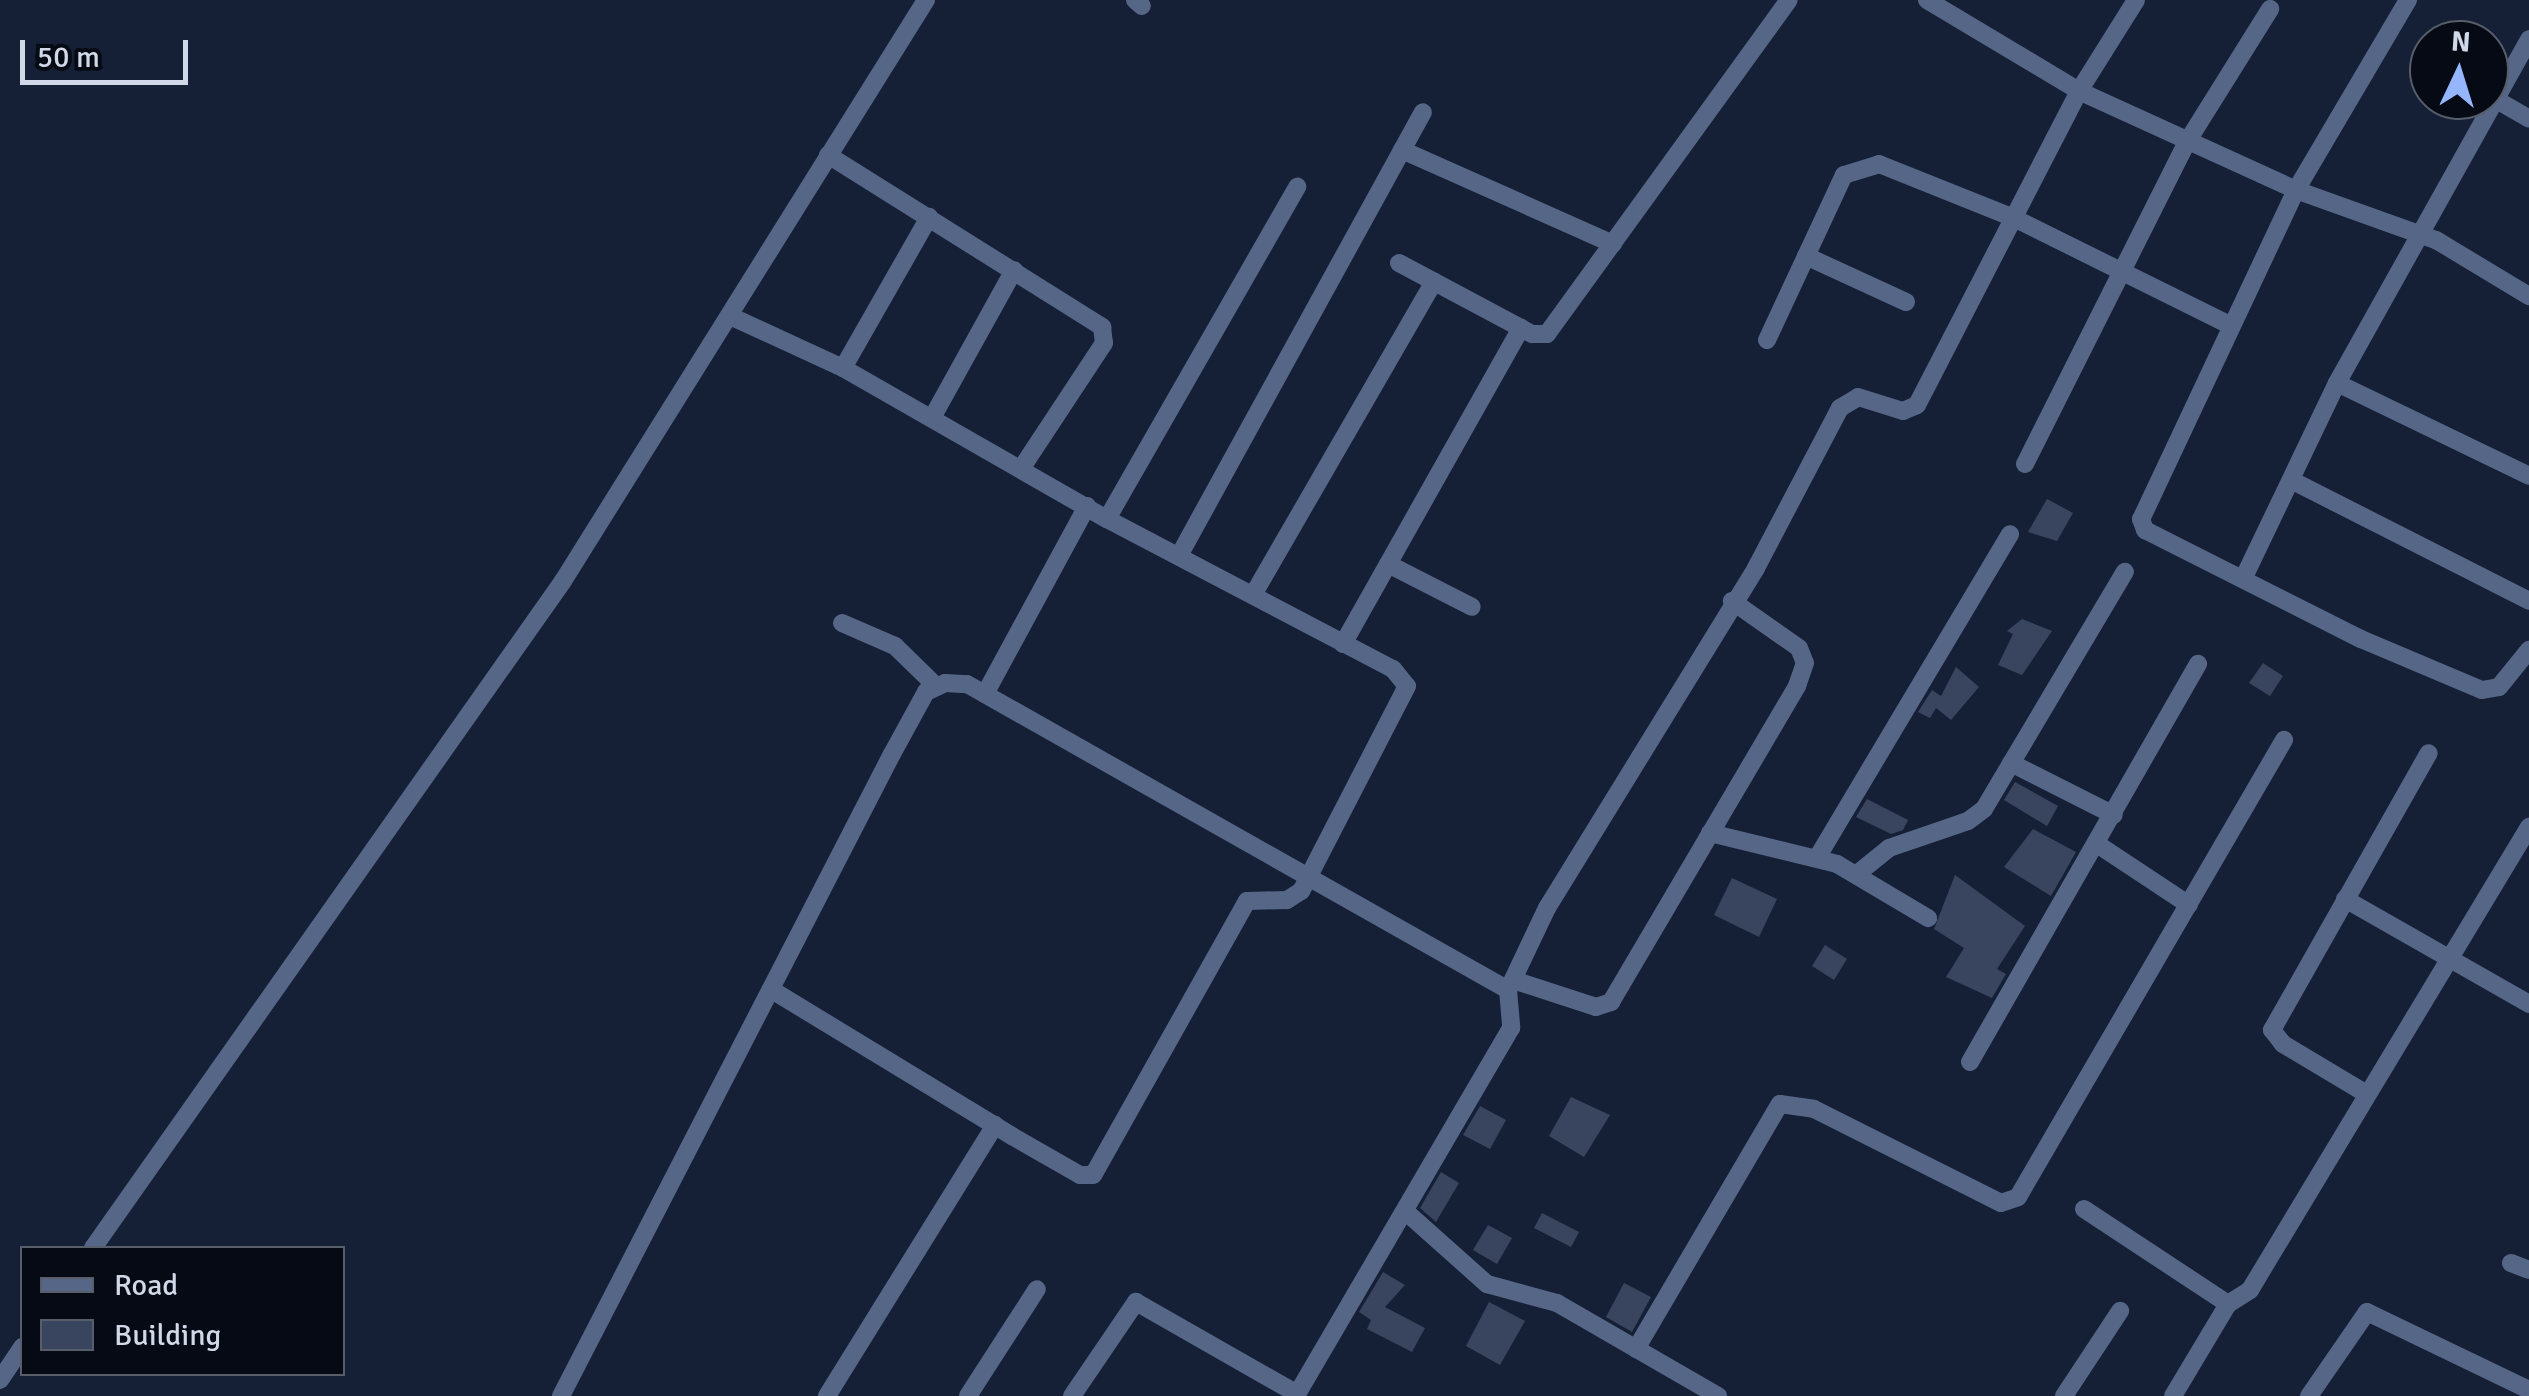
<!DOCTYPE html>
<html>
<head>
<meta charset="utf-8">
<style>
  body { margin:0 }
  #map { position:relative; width:2529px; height:1396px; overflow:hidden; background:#152037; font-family:Signika,sans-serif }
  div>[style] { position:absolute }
  .building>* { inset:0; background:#39455e }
  .street>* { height:18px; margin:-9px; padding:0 9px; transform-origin:9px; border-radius:9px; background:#566686 }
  span { translate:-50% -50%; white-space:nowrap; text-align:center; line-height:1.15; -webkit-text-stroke:8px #060a14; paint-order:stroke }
  .legend { position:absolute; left:20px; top:1246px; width:325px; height:130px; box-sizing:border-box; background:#060a14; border:2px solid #575d69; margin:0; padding:12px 18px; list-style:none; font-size:30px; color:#d1d9e9 }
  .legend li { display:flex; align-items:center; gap:20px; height:50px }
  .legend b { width:50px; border:2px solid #575d69 }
  .north { position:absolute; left:2409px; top:20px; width:100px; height:100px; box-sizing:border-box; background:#060a14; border:2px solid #575d69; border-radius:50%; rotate:4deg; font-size:28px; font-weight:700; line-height:40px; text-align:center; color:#d1d9e9 }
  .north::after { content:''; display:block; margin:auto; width:35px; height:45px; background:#95b6fd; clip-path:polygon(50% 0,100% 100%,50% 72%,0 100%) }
  .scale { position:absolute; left:20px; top:40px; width:168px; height:45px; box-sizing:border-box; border:5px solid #d1d9e9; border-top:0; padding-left:12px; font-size:30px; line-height:35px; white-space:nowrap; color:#d1d9e9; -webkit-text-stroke:8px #060a14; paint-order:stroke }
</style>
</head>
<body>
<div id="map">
  <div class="building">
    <i style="clip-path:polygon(2047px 499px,2073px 513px,2057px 541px,2028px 532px)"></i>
    <i style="clip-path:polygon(2022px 619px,2052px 631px,2022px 675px,1998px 665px,2013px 634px,2007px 631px)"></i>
    <i style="clip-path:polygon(2263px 663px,2283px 676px,2270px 696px,2249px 683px)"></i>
    <i style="clip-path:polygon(1956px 667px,1979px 687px,1951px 720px,1936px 708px,1930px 718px,1918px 712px,1932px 690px,1941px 696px)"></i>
    <i style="clip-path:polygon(2015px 782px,2058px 806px,2047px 826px,2004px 800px)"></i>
    <i style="clip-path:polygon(1867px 799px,1908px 820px,1903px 830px,1891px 834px,1856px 817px)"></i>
    <i style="clip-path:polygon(2033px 829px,2076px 852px,2051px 896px,2004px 867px)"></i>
    <i style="clip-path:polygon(1955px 875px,2025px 926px,1997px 969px,2006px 974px,1992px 998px,1946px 977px,1964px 948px,1934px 929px)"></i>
    <i style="clip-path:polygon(1732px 878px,1777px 899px,1759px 937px,1714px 915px)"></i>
    <i style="clip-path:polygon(1825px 945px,1847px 959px,1834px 980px,1812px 966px)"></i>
    <i style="clip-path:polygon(1571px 1097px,1610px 1115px,1584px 1157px,1549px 1136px)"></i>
    <i style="clip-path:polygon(1480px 1106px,1506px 1120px,1490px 1149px,1463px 1135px)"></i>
    <i style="clip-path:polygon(1441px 1172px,1459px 1183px,1436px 1222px,1420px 1208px)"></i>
    <i style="clip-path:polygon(1542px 1213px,1579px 1232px,1571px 1247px,1534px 1228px)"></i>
    <i style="clip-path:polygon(1488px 1225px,1512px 1238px,1497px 1264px,1473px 1250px)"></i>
    <i style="clip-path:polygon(1383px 1272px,1405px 1285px,1385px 1307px,1425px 1328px,1412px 1352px,1367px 1329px,1371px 1320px,1359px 1312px)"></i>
    <i style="clip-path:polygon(1624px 1283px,1651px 1297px,1632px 1332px,1606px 1317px)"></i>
    <i style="clip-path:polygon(1489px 1302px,1525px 1321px,1500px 1365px,1466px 1346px)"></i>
  </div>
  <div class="street">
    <i style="left:1135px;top:0;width:9px;rotate:41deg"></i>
    <i style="left:1927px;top:0;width:177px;rotate:30.9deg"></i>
    <i style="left:2079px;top:91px;width:239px;rotate:24.5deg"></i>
    <i style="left:2296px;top:190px;width:149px;rotate:19.7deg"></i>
    <i style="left:2436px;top:240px;width:109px;rotate:31.1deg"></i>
    <i style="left:2408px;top:0;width:221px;rotate:120.5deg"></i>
    <i style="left:2296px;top:190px;width:364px;rotate:115.2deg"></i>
    <i style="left:2141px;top:519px;width:12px;rotate:70deg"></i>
    <i style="left:2145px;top:530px;width:242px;rotate:26.8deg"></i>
    <i style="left:2361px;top:639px;width:131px;rotate:22.9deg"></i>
    <i style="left:2482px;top:690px;width:17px;rotate:-10deg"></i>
    <i style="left:2499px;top:687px;width:48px;rotate:-51deg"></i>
    <i style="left:2495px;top:99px;width:39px;rotate:30deg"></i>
    <i style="left:1402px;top:150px;width:231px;rotate:24deg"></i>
    <i style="left:828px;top:155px;width:324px;rotate:32.1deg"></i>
    <i style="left:1102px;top:327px;width:16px;rotate:83deg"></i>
    <i style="left:1104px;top:343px;width:147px;rotate:123.4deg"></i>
    <i style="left:1806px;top:256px;width:110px;rotate:24.7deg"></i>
    <i style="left:1399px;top:263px;width:151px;rotate:28.1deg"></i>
    <i style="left:1532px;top:334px;width:15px"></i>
    <i style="left:1547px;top:334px;width:412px;rotate:-54.1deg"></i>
    <i style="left:730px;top:316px;width:124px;rotate:24.7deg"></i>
    <i style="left:843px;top:368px;width:304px;rotate:29.8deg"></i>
    <i style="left:1107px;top:519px;width:323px;rotate:27.7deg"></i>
    <i style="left:1393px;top:669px;width:22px;rotate:51deg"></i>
    <i style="left:1407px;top:686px;width:231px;rotate:117.3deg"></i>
    <i style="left:1301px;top:891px;width:17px;rotate:147deg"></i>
    <i style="left:1287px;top:900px;width:40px;rotate:178.6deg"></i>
    <i style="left:1247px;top:901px;width:314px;rotate:119.3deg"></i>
    <i style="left:1093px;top:1175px;width:13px;rotate:180deg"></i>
    <i style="left:1080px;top:1175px;width:78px;rotate:-150.2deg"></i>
    <i style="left:1012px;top:1136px;width:281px;rotate:-148.7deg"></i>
    <i style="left:1767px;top:340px;width:182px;rotate:-65deg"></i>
    <i style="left:1844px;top:175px;width:37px;rotate:-17deg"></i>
    <i style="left:1879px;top:164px;width:145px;rotate:21.8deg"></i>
    <i style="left:2014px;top:218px;width:241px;rotate:26.4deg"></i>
    <i style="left:843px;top:368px;width:174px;rotate:-60.3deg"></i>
    <i style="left:2337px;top:383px;width:213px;rotate:25.8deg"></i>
    <i style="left:932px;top:418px;width:169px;rotate:-61deg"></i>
    <i style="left:2025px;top:464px;width:360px;rotate:-63.3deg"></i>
    <i style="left:2187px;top:142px;width:157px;rotate:-58deg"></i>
    <i style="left:2291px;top:480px;width:267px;rotate:26.9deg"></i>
    <i style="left:1107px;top:519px;width:383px;rotate:-60.2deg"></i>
    <i style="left:1180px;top:554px;width:504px;rotate:-61.2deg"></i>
    <i style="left:1388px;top:564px;width:94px;rotate:27.1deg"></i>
    <i style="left:2245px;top:575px;width:213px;rotate:-64.4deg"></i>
    <i style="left:2337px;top:383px;width:394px;rotate:-60.8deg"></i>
    <i style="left:1253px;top:595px;width:362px;rotate:-60deg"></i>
    <i style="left:842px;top:623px;width:58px;rotate:23.5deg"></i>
    <i style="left:895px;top:646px;width:56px;rotate:44.3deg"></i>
    <i style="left:1343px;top:644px;width:363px;rotate:-60.6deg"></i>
    <i style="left:985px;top:694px;width:214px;rotate:-61.5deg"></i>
    <i style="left:2011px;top:763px;width:115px;rotate:26.8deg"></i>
    <i style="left:1710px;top:833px;width:131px;rotate:13.7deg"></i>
    <i style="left:1837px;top:864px;width:106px;rotate:30.7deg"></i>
    <i style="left:2097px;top:844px;width:110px;rotate:33.5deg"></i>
    <i style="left:1817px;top:858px;width:377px;rotate:-59.2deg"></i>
    <i style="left:1857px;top:874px;width:41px;rotate:-39.1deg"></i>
    <i style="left:1889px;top:848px;width:83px;rotate:-18.9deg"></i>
    <i style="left:1968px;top:821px;width:20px;rotate:-37deg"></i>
    <i style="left:1984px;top:809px;width:276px;rotate:-59.3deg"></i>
    <i style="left:2345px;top:899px;width:212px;rotate:29.7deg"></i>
    <i style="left:1513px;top:980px;width:87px;rotate:18deg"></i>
    <i style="left:1596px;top:1007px;width:16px;rotate:-18deg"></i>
    <i style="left:1611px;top:1002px;width:367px;rotate:-59.5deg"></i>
    <i style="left:1797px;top:686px;width:24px;rotate:-71deg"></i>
    <i style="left:1805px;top:663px;width:16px;rotate:-112deg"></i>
    <i style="left:1799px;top:648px;width:82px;rotate:-145deg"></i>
    <i style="left:1508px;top:990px;width:91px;rotate:-64.6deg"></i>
    <i style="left:1547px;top:908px;width:399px;rotate:-58.4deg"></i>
    <i style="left:1756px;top:568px;width:181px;rotate:-62.3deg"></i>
    <i style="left:1840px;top:408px;width:21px;rotate:-31deg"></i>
    <i style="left:1858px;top:397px;width:47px;rotate:17.3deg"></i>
    <i style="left:1903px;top:411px;width:15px;rotate:-23deg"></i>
    <i style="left:1917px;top:405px;width:353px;rotate:-62.7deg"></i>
    <i style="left:2079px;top:91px;width:107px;rotate:-57.9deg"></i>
    <i style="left:1970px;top:1062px;width:459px;rotate:-60.2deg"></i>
    <i style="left:2365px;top:1093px;width:96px;rotate:-149.1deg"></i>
    <i style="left:2283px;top:1044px;width:18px;rotate:-128deg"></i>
    <i style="left:2272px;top:1030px;width:318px;rotate:-60.5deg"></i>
    <i style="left:2084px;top:1209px;width:173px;rotate:33.4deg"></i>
    <i style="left:2228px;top:1304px;width:107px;rotate:120.9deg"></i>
    <i style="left:1405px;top:1211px;width:110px;rotate:41.7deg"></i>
    <i style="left:1487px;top:1284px;width:73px;rotate:15.2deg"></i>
    <i style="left:1557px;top:1303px;width:186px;rotate:30deg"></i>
    <i style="left:93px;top:1248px;width:816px;rotate:-54.83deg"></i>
    <i style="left:563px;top:581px;width:685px;rotate:-58deg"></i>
    <i style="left:2511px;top:1263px;width:19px;rotate:21deg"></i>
    <i style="left:2228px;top:1304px;width:26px;rotate:-32deg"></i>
    <i style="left:2250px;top:1290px;width:541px;rotate:-58.93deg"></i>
    <i style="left:1636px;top:1349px;width:284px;rotate:-59.6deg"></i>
    <i style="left:1780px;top:1104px;width:34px;rotate:8deg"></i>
    <i style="left:1814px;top:1109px;width:209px;rotate:26.7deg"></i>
    <i style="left:2001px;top:1203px;width:18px;rotate:-19deg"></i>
    <i style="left:2018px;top:1197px;width:529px;rotate:-59.8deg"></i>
    <i style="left:0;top:1380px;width:40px;rotate:-56deg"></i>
    <i style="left:561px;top:1396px;width:722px;rotate:-62.73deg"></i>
    <i style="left:892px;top:754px;width:71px;rotate:-61.3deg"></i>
    <i style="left:926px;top:692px;width:21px;rotate:-25deg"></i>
    <i style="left:945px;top:683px;width:22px;rotate:3deg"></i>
    <i style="left:967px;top:684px;width:622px;rotate:29.49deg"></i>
    <i style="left:1508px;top:990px;width:38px;rotate:85deg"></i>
    <i style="left:1511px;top:1028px;width:426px;rotate:120.3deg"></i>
    <i style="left:827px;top:1396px;width:319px;rotate:-58.2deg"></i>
    <i style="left:968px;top:1396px;width:127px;rotate:-57.2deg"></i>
    <i style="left:1072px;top:1396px;width:114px;rotate:-55.8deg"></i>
    <i style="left:1136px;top:1302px;width:185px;rotate:29.7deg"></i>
    <i style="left:2064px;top:1396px;width:102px;rotate:-56.6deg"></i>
    <i style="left:2309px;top:1396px;width:102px;rotate:-55.4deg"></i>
    <i style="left:2367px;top:1312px;width:180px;rotate:25.7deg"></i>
  </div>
  <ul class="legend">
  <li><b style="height:12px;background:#566686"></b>Road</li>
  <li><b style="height:28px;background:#39455e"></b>Building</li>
  </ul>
  <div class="north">N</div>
  <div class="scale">50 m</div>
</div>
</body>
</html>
